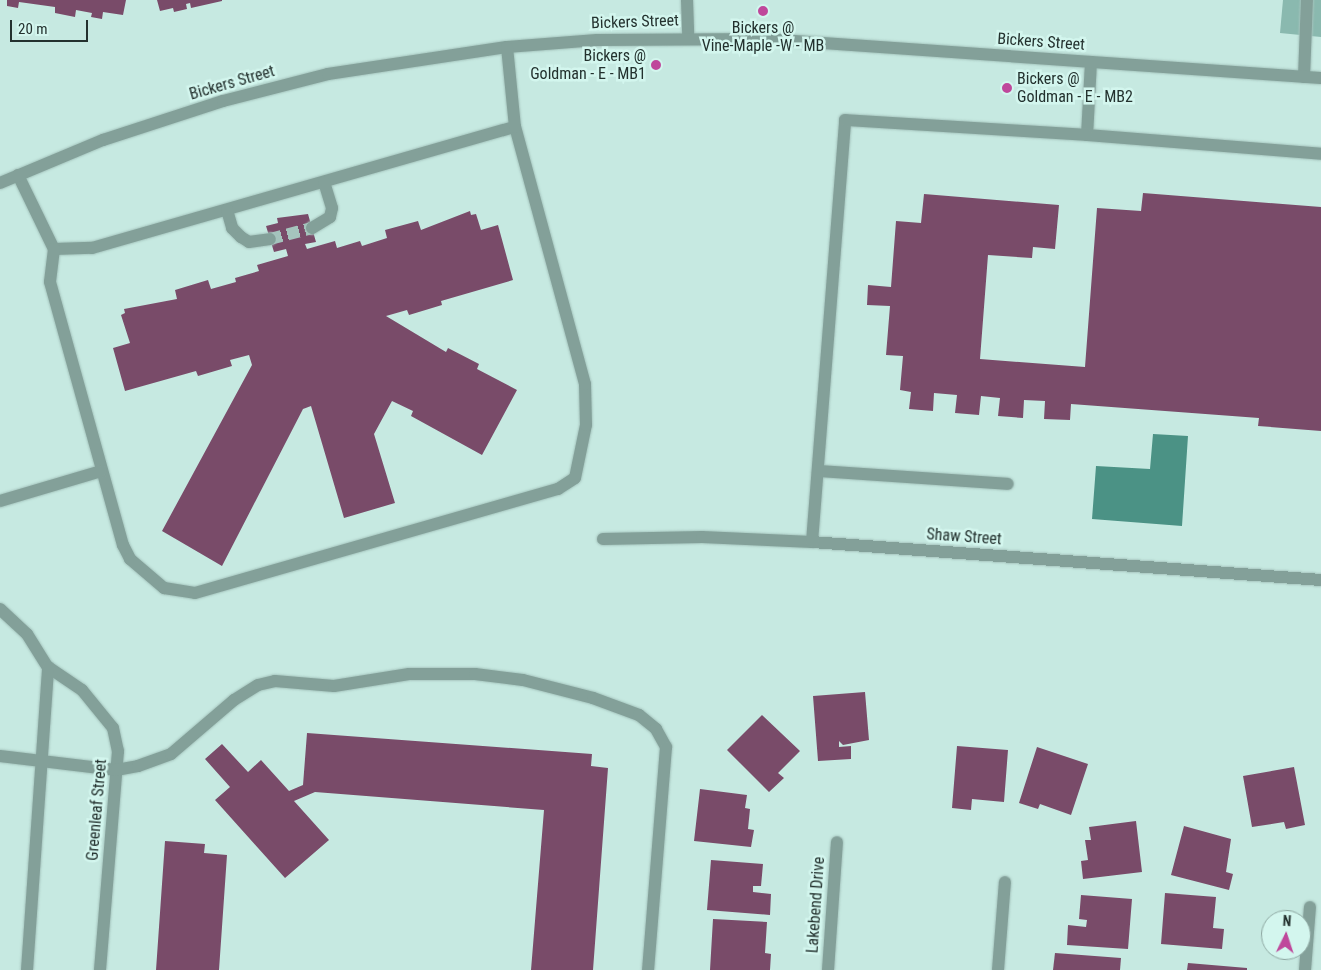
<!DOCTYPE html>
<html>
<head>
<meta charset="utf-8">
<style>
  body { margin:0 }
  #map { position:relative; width:1321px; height:970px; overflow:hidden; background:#c6e9e1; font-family:"Roboto Condensed",sans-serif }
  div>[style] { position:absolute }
  .green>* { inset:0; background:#8ab9af }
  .water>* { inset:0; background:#4b9285 }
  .building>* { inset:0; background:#794b69 }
  .minor-tunnel>* { height:12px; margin-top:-6px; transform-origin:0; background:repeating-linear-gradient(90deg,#a5c4bd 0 12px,transparent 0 18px) }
  .roads { filter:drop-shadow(0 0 1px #a5c4bd) drop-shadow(0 0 1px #a5c4bd) }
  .minor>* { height:12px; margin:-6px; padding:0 6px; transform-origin:6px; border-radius:6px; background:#83a099 }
  .dots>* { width:14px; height:14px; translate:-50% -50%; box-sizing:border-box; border:2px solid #d3f6ee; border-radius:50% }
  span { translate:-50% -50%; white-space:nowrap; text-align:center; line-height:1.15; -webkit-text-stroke:5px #d3f6ee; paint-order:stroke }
  .street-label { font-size:16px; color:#23312e }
  .poi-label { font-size:16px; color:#23312e }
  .right { translate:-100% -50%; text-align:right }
  .left { translate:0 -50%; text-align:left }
  .north { position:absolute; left:1261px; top:910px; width:50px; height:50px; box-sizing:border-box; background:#d3f6ee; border:1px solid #8da7a1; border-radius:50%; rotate:4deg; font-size:14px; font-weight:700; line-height:20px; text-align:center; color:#23312e }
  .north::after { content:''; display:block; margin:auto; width:18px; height:22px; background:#bf479b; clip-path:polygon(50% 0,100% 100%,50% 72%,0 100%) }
  .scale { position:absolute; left:10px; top:20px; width:78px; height:22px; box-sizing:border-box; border:2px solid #23312e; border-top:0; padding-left:6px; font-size:15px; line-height:18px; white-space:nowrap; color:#23312e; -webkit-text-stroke:4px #d3f6ee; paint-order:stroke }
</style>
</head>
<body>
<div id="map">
  <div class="green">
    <i style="clip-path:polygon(1283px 0,1321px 0,1321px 37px,1280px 33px)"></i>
  </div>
  <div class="water">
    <i style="clip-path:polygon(1153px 434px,1188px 436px,1182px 526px,1092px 519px,1096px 466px,1150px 469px)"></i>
  </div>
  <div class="building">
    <i style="clip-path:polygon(7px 0,126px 0,123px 15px,103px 12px,102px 19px,91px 17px,92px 13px,76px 10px,75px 17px,55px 13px,55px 7px,19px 2px,18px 8px,7px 6px)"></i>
    <i style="clip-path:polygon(157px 0,222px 0,222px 1px,191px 8px,190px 3px,186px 4px,187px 9px,174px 12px,173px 8px,160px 11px)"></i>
    <i style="clip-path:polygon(1143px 193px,1321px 207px,1321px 431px,1258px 426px,1259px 418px,1071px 404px,1070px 420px,1044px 419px,1045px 401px,1024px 400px,1023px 418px,998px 416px,1000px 398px,981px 396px,979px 415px,955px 413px,957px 395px,934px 393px,933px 411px,909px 409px,911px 392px,900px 390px,903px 356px,886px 355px,890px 306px,867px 305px,868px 285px,891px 287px,896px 221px,921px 223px,924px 194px,1059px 205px,1055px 249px,1033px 247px,1032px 258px,988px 255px,980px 359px,1085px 367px,1097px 208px,1141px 211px)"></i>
    <i style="clip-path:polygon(470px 211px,471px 215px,476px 214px,481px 230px,498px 225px,513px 280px,441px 301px,442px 305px,409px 315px,407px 310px,386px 316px,446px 352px,448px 348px,479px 364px,477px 369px,517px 390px,482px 455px,411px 416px,413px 411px,392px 401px,374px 434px,395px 503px,344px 518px,311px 406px,303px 409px,222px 566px,162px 531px,252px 365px,249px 355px,230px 360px,232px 366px,198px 376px,196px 371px,125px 391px,113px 348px,130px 343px,121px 315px,125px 313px,124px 309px,177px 299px,175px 290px,208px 280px,211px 289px,236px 282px,235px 278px,259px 271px,257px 265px,288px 256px,286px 249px,274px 252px,266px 226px,278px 223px,277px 218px,308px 214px,316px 242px,305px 244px,307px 249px,335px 241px,337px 248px,360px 241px,362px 246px,387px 238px,385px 230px,418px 221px,421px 230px)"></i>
    <i style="clip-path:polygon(865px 692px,869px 740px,843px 745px,839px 741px,839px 747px,851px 746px,851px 759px,818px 761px,813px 696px)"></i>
    <i style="clip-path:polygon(762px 715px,800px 751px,778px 773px,784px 778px,769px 792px,727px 750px)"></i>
    <i style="clip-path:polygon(307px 733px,592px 754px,591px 766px,608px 768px,593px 970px,531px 970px,544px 810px,315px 792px,294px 801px,329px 840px,285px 878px,215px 800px,230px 787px,205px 759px,222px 744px,248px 772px,261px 760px,289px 791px,303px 785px)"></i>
    <i style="clip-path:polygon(957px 746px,1008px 750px,1004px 802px,972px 799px,971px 810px,952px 808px)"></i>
    <i style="clip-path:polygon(1037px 747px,1088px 764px,1071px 815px,1040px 804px,1038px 809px,1019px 803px)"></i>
    <i style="clip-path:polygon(1294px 767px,1305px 825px,1286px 829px,1284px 822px,1252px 827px,1243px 776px)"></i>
    <i style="clip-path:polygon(700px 789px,747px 795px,745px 808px,750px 809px,748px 829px,754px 830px,751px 847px,694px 841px)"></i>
    <i style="clip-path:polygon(1136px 821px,1142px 872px,1083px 879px,1081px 861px,1088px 860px,1085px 840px,1091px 840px,1089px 827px)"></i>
    <i style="clip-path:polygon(1184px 826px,1231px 839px,1226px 872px,1233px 874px,1229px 890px,1171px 875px)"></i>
    <i style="clip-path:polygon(165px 841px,205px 844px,204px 853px,227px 855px,219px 970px,156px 970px)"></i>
    <i style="clip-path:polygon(711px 860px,763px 864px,761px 886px,753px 886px,753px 892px,771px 894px,770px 915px,707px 910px)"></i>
    <i style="clip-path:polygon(1165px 893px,1216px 897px,1213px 928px,1224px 929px,1222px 949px,1161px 944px)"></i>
    <i style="clip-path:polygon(1081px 895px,1132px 899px,1128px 949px,1067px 945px,1068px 925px,1086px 927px,1087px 920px,1079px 919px)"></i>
    <i style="clip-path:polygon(713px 919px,767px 922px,765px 953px,771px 954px,770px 970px,710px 970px)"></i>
    <i style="clip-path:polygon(1055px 953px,1121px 958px,1120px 970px,1053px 970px)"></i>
    <i style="clip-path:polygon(1188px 963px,1247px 968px,1247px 970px,1187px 970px)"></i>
  </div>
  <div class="minor-tunnel">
    <i style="left:270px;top:239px;width:43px;rotate:-14.7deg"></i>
  </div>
  <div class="roads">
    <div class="minor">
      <i style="left:687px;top:0;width:37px;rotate:88deg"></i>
      <i style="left:1091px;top:62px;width:73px;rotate:93.1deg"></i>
      <i style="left:1087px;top:135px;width:235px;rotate:4.6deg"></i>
      <i style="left:1304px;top:77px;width:77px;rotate:-87.8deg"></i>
      <i style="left:18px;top:175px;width:82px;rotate:64.1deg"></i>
      <i style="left:54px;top:249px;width:38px;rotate:-2deg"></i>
      <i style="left:92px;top:248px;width:440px;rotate:-16deg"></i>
      <i style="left:0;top:183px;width:112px;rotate:-22.7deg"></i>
      <i style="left:103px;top:140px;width:126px;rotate:-18deg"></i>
      <i style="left:223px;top:101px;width:108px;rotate:-14.4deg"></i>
      <i style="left:328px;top:74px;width:181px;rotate:-8.6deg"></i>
      <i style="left:507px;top:47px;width:90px;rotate:-4.4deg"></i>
      <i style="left:597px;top:40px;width:169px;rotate:-0.3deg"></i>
      <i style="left:766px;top:39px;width:556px;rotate:4.02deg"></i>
      <i style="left:227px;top:210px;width:19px;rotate:74deg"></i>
      <i style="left:232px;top:228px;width:13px;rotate:45deg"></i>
      <i style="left:241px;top:237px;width:9px;rotate:32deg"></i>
      <i style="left:249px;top:242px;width:21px;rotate:-8deg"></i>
      <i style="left:312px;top:228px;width:21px;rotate:-31deg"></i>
      <i style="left:330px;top:217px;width:9px;rotate:-77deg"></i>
      <i style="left:332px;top:208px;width:27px;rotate:-107deg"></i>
      <i style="left:54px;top:249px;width:33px;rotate:97deg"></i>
      <i style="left:50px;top:282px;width:273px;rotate:74.5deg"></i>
      <i style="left:123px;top:545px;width:16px;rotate:63deg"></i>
      <i style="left:130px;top:559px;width:45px;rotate:40.5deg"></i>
      <i style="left:164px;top:588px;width:31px;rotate:9deg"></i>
      <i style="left:195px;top:593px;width:378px;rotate:-16deg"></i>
      <i style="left:558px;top:489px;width:20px;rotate:-33deg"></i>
      <i style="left:575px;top:478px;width:54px;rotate:-78.3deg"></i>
      <i style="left:586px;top:425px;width:41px;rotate:-91.4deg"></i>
      <i style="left:585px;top:384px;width:266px;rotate:-105.2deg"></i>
      <i style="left:515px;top:127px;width:80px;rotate:-95.7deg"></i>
      <i style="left:818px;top:471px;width:190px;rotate:3.9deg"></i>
      <i style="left:0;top:501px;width:105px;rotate:-16.5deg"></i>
      <i style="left:603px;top:539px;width:99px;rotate:-1.2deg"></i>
      <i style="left:702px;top:537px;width:110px;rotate:2.6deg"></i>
      <i style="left:812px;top:542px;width:510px;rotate:4.27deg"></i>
      <i style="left:812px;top:542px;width:423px;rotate:-85.5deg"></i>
      <i style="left:845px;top:120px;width:242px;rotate:3.5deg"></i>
      <i style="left:0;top:609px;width:37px;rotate:43deg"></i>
      <i style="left:27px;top:634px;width:39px;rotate:58deg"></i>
      <i style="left:48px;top:667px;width:41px;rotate:34.1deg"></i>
      <i style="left:82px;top:690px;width:49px;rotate:50.8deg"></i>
      <i style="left:113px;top:728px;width:24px;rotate:78deg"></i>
      <i style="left:118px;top:751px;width:220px;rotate:94.7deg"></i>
      <i style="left:0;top:756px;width:117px;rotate:6.9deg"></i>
      <i style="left:116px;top:770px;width:22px;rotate:-10deg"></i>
      <i style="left:138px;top:766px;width:35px;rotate:-20deg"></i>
      <i style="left:171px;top:754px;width:83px;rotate:-40.6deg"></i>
      <i style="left:234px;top:700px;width:28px;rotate:-32deg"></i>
      <i style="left:258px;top:685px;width:17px;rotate:-13deg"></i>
      <i style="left:275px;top:681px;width:59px;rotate:4.8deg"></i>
      <i style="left:334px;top:686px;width:76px;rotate:-9.1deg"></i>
      <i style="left:409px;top:674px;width:66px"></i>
      <i style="left:475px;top:674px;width:48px;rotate:7.1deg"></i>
      <i style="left:523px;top:680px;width:72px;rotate:14.4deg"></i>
      <i style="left:593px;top:698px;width:49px;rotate:20.3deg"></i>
      <i style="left:639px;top:715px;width:22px;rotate:39deg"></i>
      <i style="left:656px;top:729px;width:21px;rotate:61deg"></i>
      <i style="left:666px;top:747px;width:224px;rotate:94.6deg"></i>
      <i style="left:27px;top:970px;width:304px;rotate:-86deg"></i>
      <i style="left:828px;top:970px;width:128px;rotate:-86deg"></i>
      <i style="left:998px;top:970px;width:88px;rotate:-85.5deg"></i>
      <i style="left:1305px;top:970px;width:63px;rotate:-85.5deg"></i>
    </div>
  </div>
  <div class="dots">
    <i style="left:763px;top:11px;background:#bf479b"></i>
    <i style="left:656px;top:65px;background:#bf479b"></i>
    <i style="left:1007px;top:88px;background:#bf479b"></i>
  </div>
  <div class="street-label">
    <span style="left:635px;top:22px;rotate:-2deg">Bickers Street</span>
    <span style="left:1041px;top:42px;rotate:4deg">Bickers Street</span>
    <span style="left:232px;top:83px;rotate:-16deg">Bickers Street</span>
    <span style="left:964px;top:537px;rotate:4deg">Shaw Street</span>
    <span style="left:97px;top:810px;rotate:-85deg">Greenleaf Street</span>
    <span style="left:816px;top:905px;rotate:-86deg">Lakebend Drive</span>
  </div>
  <div class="poi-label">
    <span style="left:763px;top:37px">Bickers @<br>Vine-Maple -W - MB</span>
    <span class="right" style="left:646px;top:65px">Bickers @<br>Goldman - E - MB1</span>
    <span class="left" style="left:1017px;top:88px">Bickers @<br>Goldman - E - MB2</span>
  </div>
  <div class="north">N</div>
  <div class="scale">20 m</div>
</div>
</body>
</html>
